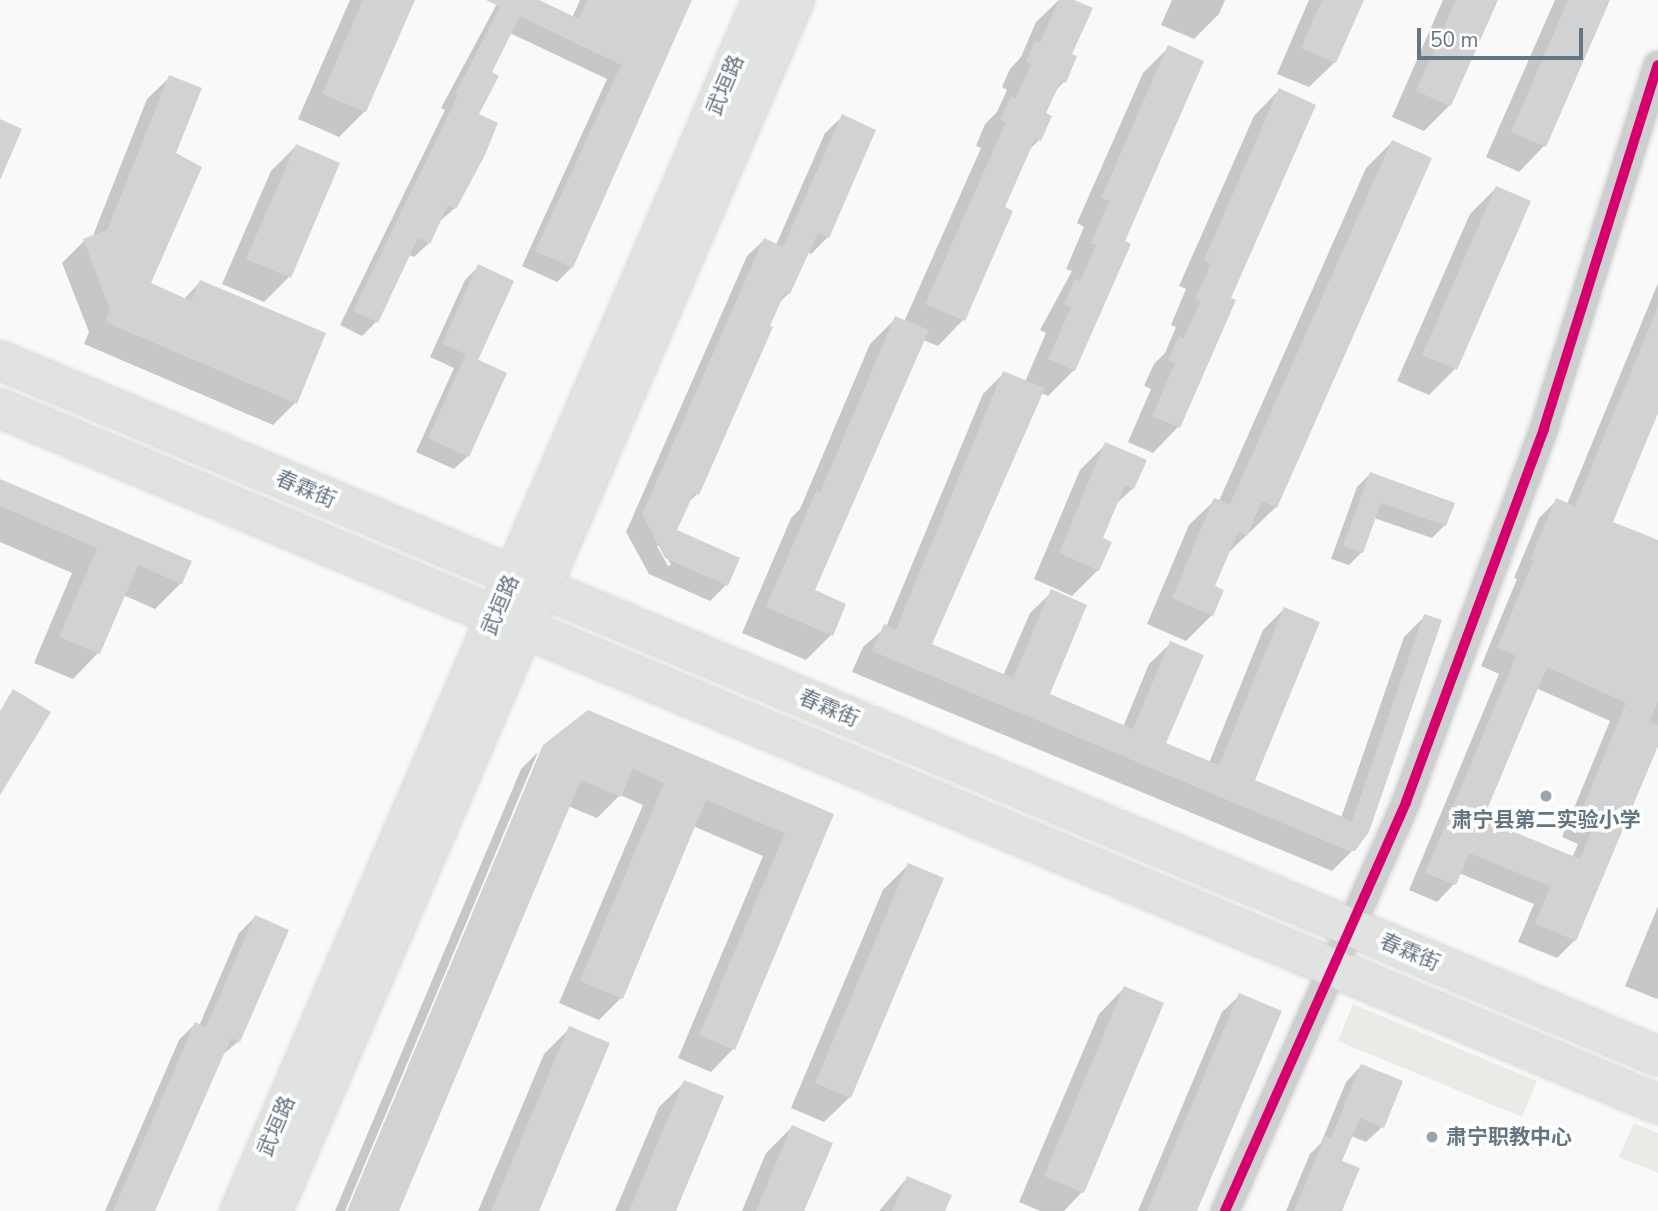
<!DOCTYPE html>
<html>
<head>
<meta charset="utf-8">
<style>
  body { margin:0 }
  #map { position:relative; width:1658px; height:1211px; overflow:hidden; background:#f9f9f9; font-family:"Nunito Sans","Noto Sans SC",sans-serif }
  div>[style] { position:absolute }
  .green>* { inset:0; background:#e8ebe6 }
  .shadow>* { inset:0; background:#0003 }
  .building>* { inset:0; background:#d0d2d3 }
  .roads { filter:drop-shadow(0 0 2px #d5d6d7) drop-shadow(0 0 2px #d5d6d7) }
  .minor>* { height:28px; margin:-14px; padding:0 14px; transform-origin:14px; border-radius:14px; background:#cecfd0 }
  .major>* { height:37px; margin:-18.5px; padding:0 18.5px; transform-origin:18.5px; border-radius:18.5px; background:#e1e2e2 }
  .cycleway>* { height:10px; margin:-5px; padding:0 5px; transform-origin:5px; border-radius:5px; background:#d6006c }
  .dots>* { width:19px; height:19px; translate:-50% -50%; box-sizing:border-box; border:4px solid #fff; border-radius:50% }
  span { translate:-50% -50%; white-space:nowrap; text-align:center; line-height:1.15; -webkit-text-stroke:7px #fff; paint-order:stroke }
  .street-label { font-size:21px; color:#657683 }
  .poi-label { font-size:21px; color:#657683; font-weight:700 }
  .left { translate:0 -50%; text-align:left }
  .scale { position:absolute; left:1417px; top:28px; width:166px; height:32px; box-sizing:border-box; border:4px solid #657683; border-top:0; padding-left:9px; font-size:21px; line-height:24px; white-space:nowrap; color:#657683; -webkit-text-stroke:5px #fff; paint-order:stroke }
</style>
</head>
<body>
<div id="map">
  <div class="green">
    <i style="clip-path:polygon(1353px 1004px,1537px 1081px,1522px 1117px,1338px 1041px)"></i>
    <i style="clip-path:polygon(1634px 1123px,1658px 1133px,1658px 1173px,1619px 1157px)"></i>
  </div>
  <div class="shadow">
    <i style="clip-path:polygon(350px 0,413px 0,365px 111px,339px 137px,298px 119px)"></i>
    <i style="clip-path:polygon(499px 0,536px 0,572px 18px,580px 0,690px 0,572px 267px,557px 282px,522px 266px,607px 79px,510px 33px,489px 73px,455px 208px,439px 222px,429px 243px,414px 257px,409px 255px,377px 321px,362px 336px,340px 325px,445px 110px,441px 108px)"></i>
    <i style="clip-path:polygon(1059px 0,1069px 0,1070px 55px,1075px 57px,1064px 82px,1053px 93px,1044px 114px,1039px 140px,1028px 151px,1003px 208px,1011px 212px,963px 320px,938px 346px,923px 340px,812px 591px,831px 635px,806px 660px,742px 633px,791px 518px,800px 509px,870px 344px,896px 318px,904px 322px,981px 148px,976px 146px,985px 124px,997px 112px,1007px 90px,1002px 87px,1010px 69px,1021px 57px,1036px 22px)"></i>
    <i style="clip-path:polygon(1172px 0,1225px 0,1219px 14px,1194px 39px,1161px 25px)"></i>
    <i style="clip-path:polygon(1309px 0,1362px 0,1335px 62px,1309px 87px,1277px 74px)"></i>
    <i style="clip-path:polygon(1443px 0,1496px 0,1450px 105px,1424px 131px,1392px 117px)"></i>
    <i style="clip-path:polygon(1555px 0,1608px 0,1544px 146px,1519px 172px,1486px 157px)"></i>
    <i style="clip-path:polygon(1169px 47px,1123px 242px,1074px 370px,1048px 396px,1041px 393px,930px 645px,1003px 676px,1030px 613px,1052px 592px,1048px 695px,1123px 727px,1149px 664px,1171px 643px,1164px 744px,1209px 763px,1263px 630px,1284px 609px,1253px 781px,1341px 818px,1404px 637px,1425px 616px,1354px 849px,1332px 871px,852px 672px,863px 647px,886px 627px,983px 394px,1004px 373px,1025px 382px,1046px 333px,1040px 330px,1072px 271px,1066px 269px,1084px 227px,1077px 223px,1143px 73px)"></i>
    <i style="clip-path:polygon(170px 77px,174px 154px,149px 284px,184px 299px,200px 282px,295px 403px,273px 425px,84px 344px,89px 332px,62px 263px,84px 241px,92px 238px,147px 99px)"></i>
    <i style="clip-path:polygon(1279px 90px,1229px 299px,1178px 427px,1153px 453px,1128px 442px,1151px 389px,1144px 386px,1154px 364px,1165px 353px,1176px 327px,1171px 325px,1186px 289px,1179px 286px,1254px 116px)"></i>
    <i style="clip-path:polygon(evenodd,842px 117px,828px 237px,811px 254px,807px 252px,789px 293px,777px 305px,697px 494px,686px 505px,675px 531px,726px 585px,710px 601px,649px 574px,626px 532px,747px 256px,764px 240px,776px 245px,825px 133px,842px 117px,657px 546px,661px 546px,671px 565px,668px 566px,657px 546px)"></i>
    <i style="clip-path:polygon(1392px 142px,1276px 507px,1227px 554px,1212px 587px,1212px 615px,1186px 641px,1147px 624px,1189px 525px,1215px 500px,1219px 501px,1366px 168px)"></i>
    <i style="clip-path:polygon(296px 146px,289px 277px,264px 302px,222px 284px,271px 171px)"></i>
    <i style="clip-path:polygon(1496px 188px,1455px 369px,1429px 395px,1397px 381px,1470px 214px)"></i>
    <i style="clip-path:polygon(478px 267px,468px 456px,454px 469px,416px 452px,454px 368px,430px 357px,465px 280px)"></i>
    <i style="clip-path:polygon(evenodd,1658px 283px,1658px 409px,1611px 523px,1658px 543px,1658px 741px,1575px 940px,1557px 958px,1518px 942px,1534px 904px,1459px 873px,1454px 884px,1437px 902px,1409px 890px,1499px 674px,1481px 666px,1517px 579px,1514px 578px,1539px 518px,1557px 500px,1567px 504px,1658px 283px,1536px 688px,1610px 721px,1562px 837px,1578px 844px,1572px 858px,1481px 820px,1536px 688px)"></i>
    <i style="clip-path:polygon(1106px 444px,1133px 488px,1114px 506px,1100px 539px,1098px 570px,1072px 596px,1034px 579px,1080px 470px)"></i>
    <i style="clip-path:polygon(1370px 474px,1445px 525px,1432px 538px,1374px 518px,1362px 552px,1349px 565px,1331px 559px,1357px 487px)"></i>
    <i style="clip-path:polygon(0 481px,181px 583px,155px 609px,123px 595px,98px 653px,73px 679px,34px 663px,72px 573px,0 542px)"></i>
    <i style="clip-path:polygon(544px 746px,832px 815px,733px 1049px,711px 1072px,678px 1058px,763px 856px,693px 826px,621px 998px,599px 1020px,559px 1003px,643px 805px,620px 795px,597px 818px,568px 806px,397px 1211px,349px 1211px,543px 751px,540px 751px)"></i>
    <i style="clip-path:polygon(538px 752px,345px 1211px,335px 1211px,521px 769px)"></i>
    <i style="clip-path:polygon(908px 865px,850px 1097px,824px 1122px,791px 1108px,883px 890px)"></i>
    <i style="clip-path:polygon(1658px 906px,1658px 998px,1657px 999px,1625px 986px)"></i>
    <i style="clip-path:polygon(255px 917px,239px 1041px,221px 1056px,154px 1211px,105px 1211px,179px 1040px,195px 1024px,199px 1026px,239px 933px)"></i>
    <i style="clip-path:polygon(1124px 988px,1162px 1004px,1082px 1192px,1064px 1211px,1040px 1211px,1019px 1202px,1099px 1014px)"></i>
    <i style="clip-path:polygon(1240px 995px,1195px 1211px,1138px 1211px,1222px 1012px)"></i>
    <i style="clip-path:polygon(570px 1028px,537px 1211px,478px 1211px,544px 1054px)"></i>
    <i style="clip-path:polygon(1361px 1066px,1382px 1127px,1366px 1142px,1351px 1136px,1340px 1162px,1341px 1211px,1286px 1211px,1310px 1154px,1321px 1143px,1346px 1082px)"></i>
    <i style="clip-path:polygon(685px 1082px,674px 1211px,615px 1211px,659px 1107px)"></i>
    <i style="clip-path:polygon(792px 1127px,802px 1211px,742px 1211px,766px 1153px)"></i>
    <i style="clip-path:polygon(907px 1178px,944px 1211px,879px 1211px)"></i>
  </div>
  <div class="building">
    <i style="clip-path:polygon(363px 0,415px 0,366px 112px,322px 94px)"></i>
    <i style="clip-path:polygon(486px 0,539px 0,579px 19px,587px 0,692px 0,573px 268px,535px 251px,621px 65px,520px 16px,492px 72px,499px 76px,479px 114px,498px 123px,485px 155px,456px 209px,448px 205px,430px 244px,418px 238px,378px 323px,353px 311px,458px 95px,455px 94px,500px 7px)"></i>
    <i style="clip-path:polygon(1059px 0,1074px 0,1093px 8px,1072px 54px,1077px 56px,1066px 83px,1061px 81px,1046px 113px,1052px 116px,1041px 141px,1035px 139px,1005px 207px,1013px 211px,965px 321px,925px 304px,1006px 122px,1000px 120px,1011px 96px,1016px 98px,1031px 64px,1026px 62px,1035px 41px,1040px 43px)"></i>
    <i style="clip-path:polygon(1322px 0,1364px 0,1336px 63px,1301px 48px)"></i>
    <i style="clip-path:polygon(1456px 0,1498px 0,1451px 106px,1416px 91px)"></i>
    <i style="clip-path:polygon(1568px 0,1610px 0,1546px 147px,1511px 132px)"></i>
    <i style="clip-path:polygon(1168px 45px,1204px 61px,1125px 241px,1131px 244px,1075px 371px,1048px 359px,1071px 307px,1064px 304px,1075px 279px,1080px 282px,1096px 245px,1091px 243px,1109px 201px,1101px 198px)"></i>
    <i style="clip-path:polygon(169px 75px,202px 88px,176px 153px,202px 167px,151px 283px,191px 301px,200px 280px,326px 333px,297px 404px,105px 322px,110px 309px,83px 239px,107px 230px)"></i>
    <i style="clip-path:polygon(1279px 88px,1316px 105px,1231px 298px,1236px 300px,1180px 428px,1152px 416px,1175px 363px,1168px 360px,1179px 336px,1184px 338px,1200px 302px,1195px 299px,1211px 264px,1204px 260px)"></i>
    <i style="clip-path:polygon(842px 114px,876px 130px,829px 238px,818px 233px,790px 294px,785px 292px,770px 326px,773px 327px,699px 495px,694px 493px,677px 530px,740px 558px,728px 586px,665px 558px,642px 514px,764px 238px,783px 247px)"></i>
    <i style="clip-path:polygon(0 119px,22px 129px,0 180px)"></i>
    <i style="clip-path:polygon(1392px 140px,1432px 158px,1277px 508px,1262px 501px,1247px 536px,1238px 532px,1215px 586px,1224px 590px,1213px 616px,1172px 598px,1214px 498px,1230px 504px)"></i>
    <i style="clip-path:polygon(296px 144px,340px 163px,291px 278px,246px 259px)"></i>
    <i style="clip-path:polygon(1496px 186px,1531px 201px,1457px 370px,1422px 355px)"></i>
    <i style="clip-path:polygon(478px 264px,514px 281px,478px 360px,442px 344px)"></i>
    <i style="clip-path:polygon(evenodd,1658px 307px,1658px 413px,1613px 522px,1658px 540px,1658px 702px,1650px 722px,1658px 725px,1658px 746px,1576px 941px,1535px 924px,1550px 886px,1469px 853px,1456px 885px,1425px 873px,1516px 656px,1497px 648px,1533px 561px,1530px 560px,1556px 498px,1575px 506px,1658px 307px,1547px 667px,1626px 703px,1578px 819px,1594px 826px,1580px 859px,1483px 819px,1547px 667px)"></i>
    <i style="clip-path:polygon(895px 316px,929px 330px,815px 590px,846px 604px,833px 636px,766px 607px,816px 491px,820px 493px)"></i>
    <i style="clip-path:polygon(466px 354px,507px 373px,469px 457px,428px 438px)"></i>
    <i style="clip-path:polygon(1003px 371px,1045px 388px,932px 644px,1013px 678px,1051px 589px,1087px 605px,1050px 694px,1133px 729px,1170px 641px,1204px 655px,1166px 743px,1219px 765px,1284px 607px,1320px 622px,1255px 780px,1352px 821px,1424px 614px,1442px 620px,1369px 832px,1355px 851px,1349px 851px,872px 651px,884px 624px,896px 629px)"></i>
    <i style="clip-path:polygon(1105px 442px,1147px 460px,1134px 489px,1125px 485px,1103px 538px,1112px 542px,1099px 571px,1059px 553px)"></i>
    <i style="clip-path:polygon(1370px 472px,1455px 503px,1446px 526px,1381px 503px,1363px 553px,1343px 546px)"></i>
    <i style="clip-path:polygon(0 479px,192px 561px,182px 584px,138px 565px,100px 654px,59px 637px,97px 548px,0 506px)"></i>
    <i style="clip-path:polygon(13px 689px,51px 712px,0 795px,0 711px)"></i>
    <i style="clip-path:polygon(588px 710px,834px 814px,735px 1050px,699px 1035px,785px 833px,706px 800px,623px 999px,580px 981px,664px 783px,633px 769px,621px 797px,581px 780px,399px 1211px,347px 1211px,543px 745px)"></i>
    <i style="clip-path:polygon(908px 863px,944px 878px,851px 1098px,815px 1083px)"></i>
    <i style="clip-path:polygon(255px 915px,289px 930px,240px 1042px,231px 1038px,155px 1211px,113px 1211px,195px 1022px,206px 1027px)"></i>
    <i style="clip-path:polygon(1124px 986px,1164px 1003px,1084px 1193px,1044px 1176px)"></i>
    <i style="clip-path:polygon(1239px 993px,1282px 1011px,1197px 1211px,1147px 1211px)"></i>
    <i style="clip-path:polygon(569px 1026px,610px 1043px,539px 1211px,491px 1211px)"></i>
    <i style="clip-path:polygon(1361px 1064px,1403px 1081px,1384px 1128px,1360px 1118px,1342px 1161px,1360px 1168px,1342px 1211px,1294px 1211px,1325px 1136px,1331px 1138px)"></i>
    <i style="clip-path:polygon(684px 1080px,724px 1096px,676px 1211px,629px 1211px)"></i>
    <i style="clip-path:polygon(792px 1125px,833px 1143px,804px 1211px,756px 1211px)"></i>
    <i style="clip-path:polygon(907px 1176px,952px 1195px,945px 1211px,892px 1211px)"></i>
  </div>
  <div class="roads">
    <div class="minor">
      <i style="left:1225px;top:1211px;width:447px;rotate:-66.1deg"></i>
      <i style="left:1406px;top:802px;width:399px;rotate:-69.7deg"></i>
      <i style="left:1544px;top:428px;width:380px;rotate:-72.6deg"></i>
    </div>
    <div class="major">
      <i style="left:0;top:360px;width:1798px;rotate:22.77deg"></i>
      <i style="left:0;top:408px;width:1798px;rotate:22.77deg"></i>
      <i style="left:239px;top:1211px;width:1319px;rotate:-66.68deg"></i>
      <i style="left:272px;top:1211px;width:1319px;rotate:-66.68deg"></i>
    </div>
  </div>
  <div class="cycleway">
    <i style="left:1225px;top:1211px;width:447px;rotate:-66.1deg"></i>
    <i style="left:1406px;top:802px;width:399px;rotate:-69.7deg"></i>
    <i style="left:1544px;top:428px;width:380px;rotate:-72.6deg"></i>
  </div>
  <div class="dots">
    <i style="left:1546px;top:796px;background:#99a4ac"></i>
    <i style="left:1432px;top:1137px;background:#99a4ac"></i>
  </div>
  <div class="street-label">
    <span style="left:725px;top:85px;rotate:-67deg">武垣路</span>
    <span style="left:306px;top:489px;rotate:23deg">春霖街</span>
    <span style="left:500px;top:605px;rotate:-67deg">武垣路</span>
    <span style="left:829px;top:708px;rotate:23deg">春霖街</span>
    <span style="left:1410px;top:952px;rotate:23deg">春霖街</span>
    <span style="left:276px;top:1126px;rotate:-67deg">武垣路</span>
  </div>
  <div class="poi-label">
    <span style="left:1546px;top:820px">肃宁县第二实验小学</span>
    <span class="left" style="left:1446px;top:1137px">肃宁职教中心</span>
  </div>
  <div class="scale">50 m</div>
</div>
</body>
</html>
